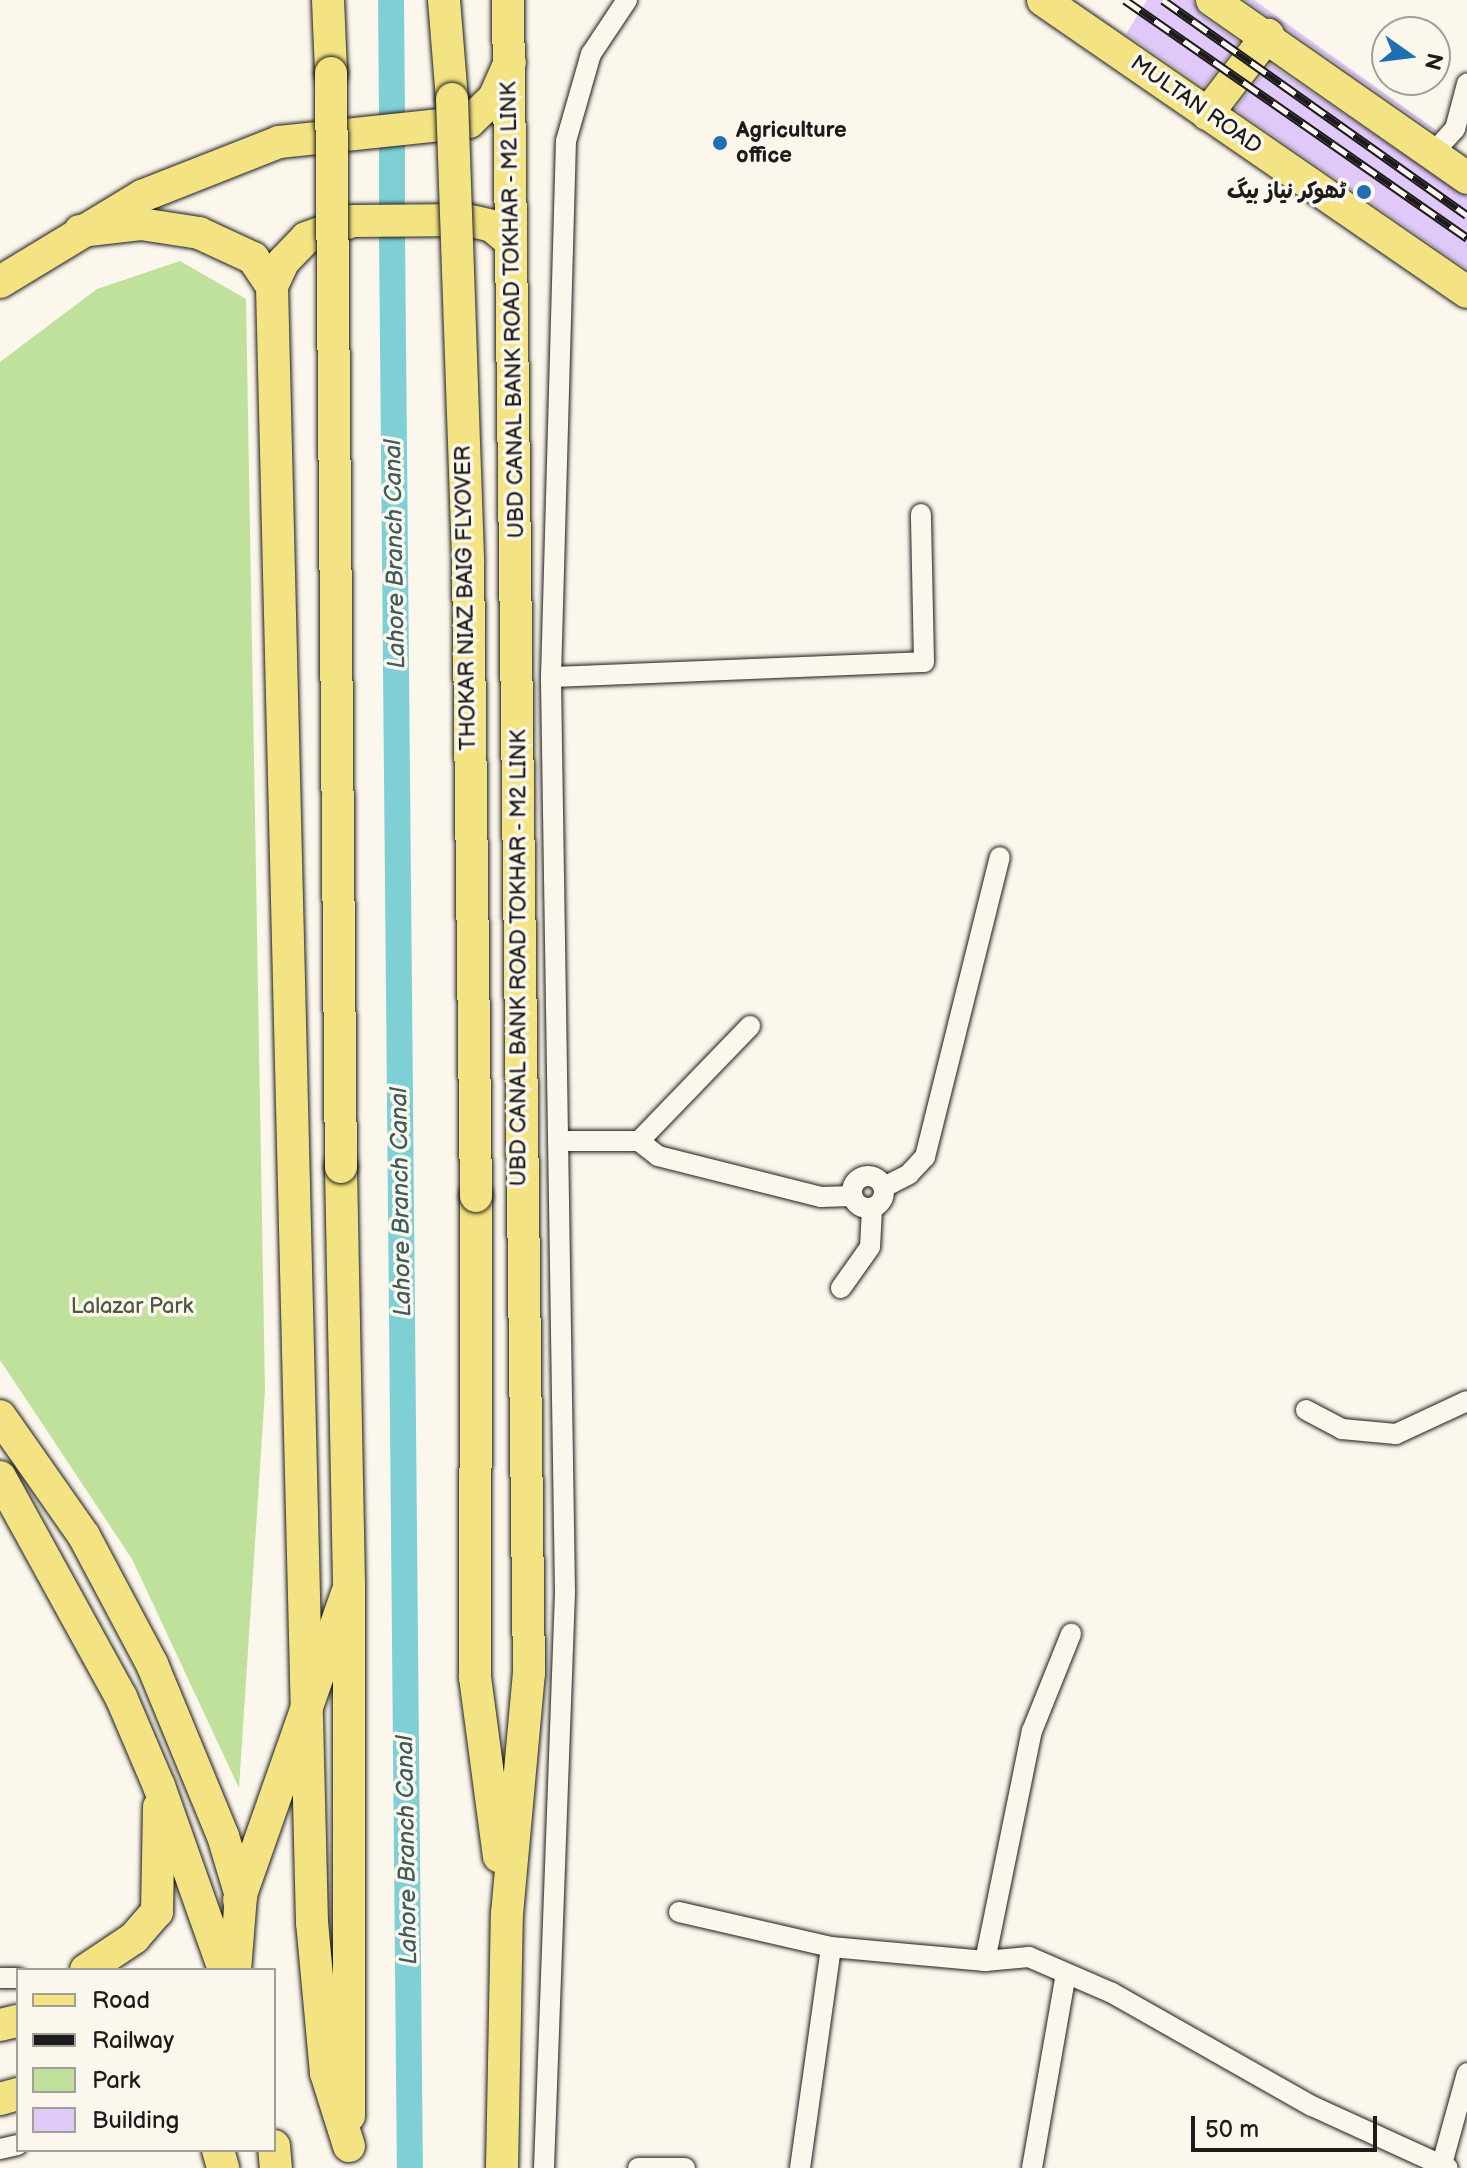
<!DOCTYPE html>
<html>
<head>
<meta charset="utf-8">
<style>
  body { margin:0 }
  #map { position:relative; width:1467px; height:2168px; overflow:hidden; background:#fbf7ec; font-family:"Balsamiq Sans","Playpen Sans Arabic",sans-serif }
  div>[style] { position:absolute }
  .green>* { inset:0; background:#c0e19b }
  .canal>* { height:26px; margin:-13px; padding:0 13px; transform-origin:13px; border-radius:13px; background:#7fd0d5 }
  .building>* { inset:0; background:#e0c8f9 }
  .roads { filter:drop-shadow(0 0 2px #1c1c1c) drop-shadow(0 0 2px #1c1c1c) }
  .minor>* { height:20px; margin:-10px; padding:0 10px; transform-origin:10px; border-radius:10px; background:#fbf7ec }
  .minor>.ring { margin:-10px; padding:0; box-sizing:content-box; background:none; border:20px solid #fbf7ec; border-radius:50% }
  .primary>* { height:32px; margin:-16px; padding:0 16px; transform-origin:16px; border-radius:16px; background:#f4e382 }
  .trunk>* { height:32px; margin:-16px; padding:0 16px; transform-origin:16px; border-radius:16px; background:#f4e382 }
  .rail>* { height:9px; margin-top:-4.5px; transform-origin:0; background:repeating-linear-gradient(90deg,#fbf7ec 0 18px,#1c1c1c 0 36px); box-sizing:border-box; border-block:2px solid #1c1c1c }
  .bridges { filter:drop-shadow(0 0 2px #1c1c1c) drop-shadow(0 0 2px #1c1c1c) }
  .trunk-bridge>* { height:32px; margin:-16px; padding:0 16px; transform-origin:16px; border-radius:16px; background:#f4e382 }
  .dots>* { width:22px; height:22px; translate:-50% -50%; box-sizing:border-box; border:4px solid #fbf7ec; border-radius:50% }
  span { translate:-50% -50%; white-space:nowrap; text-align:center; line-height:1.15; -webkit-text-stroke:7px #fbf7ec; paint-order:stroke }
  .street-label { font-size:22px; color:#1c1c1c }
  .poi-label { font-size:22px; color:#1c1c1c; font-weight:700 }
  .left { translate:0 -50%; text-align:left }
  .right { translate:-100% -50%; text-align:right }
  .park-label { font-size:22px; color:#4d5742 }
  .water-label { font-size:24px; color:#3f5b5d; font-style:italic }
  .legend { position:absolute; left:16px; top:1968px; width:260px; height:184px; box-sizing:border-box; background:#fbf7ec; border:2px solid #a29f99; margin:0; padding:10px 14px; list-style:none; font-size:24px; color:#1c1c1c }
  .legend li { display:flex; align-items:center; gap:16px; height:40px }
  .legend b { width:40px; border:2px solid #a29f99 }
  .north { position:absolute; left:1371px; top:16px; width:80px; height:80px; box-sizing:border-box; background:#fbf7ec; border:2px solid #a29f99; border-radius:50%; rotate:104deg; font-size:22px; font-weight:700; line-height:32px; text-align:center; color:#1c1c1c }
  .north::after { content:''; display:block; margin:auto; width:28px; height:36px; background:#1f6fb2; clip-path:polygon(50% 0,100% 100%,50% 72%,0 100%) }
  .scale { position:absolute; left:1191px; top:2116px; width:186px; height:36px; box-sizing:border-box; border:4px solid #1c1c1c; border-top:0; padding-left:10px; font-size:24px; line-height:28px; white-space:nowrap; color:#1c1c1c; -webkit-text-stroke:6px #fbf7ec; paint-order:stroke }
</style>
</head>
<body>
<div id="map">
  <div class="green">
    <i style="clip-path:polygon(180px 261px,246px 299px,265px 1391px,239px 1788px,132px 1559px,0 1360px,0 362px,97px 289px)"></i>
  </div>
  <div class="canal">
    <i style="left:391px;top:0;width:113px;rotate:89.5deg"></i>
    <i style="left:392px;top:143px;width:63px;rotate:90deg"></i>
    <i style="left:392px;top:235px;width:1933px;rotate:89.47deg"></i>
  </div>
  <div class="building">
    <i style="clip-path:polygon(1147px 0,1193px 0,1201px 15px,1239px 42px,1204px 87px,1126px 34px)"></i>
    <i style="clip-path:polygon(1245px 0,1254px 0,1436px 130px,1435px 132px)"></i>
    <i style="clip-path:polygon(1270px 64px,1467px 197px,1467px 269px,1235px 109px)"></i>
  </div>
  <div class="roads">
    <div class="minor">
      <i style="left:1434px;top:152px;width:31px;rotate:-48deg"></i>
      <i style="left:1455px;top:129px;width:47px;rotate:-75.1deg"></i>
      <i style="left:551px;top:677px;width:373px;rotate:-2.3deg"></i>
      <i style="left:924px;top:662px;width:148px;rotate:-91.2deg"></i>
      <i style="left:558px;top:1141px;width:81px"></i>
      <i style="left:639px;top:1141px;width:24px;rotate:38deg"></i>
      <i style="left:658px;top:1156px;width:168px;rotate:14.1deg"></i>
      <i style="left:821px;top:1197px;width:31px;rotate:-2deg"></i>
      <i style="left:639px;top:1141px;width:160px;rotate:-46deg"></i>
      <i class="ring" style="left:852px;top:1176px;width:12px;height:12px"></i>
      <i style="left:884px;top:1187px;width:28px;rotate:-27deg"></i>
      <i style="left:909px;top:1174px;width:23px;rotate:-47deg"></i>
      <i style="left:925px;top:1157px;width:309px;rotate:-76deg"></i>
      <i style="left:841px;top:1288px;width:50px;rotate:-54.7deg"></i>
      <i style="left:870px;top:1247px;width:39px;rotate:-87deg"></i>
      <i style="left:1306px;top:1410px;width:41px;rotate:27.8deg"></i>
      <i style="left:1342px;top:1429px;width:54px;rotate:5.3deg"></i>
      <i style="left:1396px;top:1434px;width:78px;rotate:-24.9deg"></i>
      <i style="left:679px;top:1912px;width:156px;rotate:13deg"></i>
      <i style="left:831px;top:1947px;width:155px;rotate:5.2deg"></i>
      <i style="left:985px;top:1961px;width:44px;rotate:-5.2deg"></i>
      <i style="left:1029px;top:1957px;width:90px;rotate:23.4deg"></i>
      <i style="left:1112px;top:1993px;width:230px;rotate:29.5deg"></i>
      <i style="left:1312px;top:2106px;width:149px;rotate:24.5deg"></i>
      <i style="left:985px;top:1961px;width:235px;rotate:-78.5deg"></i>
      <i style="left:1032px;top:1731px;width:105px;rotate:-68.1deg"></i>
      <i style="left:0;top:1978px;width:18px"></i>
      <i style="left:0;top:2149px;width:18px;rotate:-13deg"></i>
      <i style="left:1442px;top:2164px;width:94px;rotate:-74.6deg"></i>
      <i style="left:544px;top:2168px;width:576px;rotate:-87.91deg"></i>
      <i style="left:565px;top:1592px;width:915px;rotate:-90.88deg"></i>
      <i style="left:551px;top:677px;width:536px;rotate:-88.4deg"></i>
      <i style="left:566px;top:141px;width:91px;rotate:-74deg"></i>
      <i style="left:591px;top:54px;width:65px;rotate:-56.3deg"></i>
      <i style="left:638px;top:2168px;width:47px"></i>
      <i style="left:800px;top:2168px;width:223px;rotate:-82deg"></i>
      <i style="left:1032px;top:2168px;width:197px;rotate:-80.1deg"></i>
    </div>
    <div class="primary">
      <i style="left:1043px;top:0;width:515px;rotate:34.55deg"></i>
      <i style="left:1212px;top:0;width:311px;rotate:34.9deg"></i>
      <i style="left:1207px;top:114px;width:100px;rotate:-52.3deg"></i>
      <i style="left:0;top:282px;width:166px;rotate:-31.2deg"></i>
      <i style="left:142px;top:196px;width:147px;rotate:-21.5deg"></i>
      <i style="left:279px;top:142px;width:191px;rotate:-6deg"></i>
      <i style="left:469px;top:122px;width:35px;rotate:-44deg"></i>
      <i style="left:494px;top:98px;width:39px;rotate:-66deg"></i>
      <i style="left:0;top:1416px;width:146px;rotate:55deg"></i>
      <i style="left:84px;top:1536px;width:145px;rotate:62deg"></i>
      <i style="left:152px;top:1664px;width:186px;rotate:67.6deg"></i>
      <i style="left:223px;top:1836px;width:63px;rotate:73.3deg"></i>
      <i style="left:241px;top:1896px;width:74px;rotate:94.6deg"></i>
      <i style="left:0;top:1477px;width:251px;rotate:61.2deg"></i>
      <i style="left:121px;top:1697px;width:97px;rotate:66.9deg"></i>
      <i style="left:159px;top:1786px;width:195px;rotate:70.5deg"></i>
      <i style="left:239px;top:1900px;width:325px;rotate:-70.6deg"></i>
      <i style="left:86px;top:1970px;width:58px;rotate:-33.7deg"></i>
      <i style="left:134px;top:1938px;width:35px;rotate:-49deg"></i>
      <i style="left:157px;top:1912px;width:105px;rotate:-88.9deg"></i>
      <i style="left:0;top:2025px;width:18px;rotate:-13deg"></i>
      <i style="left:0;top:2099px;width:19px;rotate:-16deg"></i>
    </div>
    <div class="trunk">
      <i style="left:328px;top:0;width:73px;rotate:87.6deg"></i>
      <i style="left:444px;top:0;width:99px;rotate:85.4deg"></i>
      <i style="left:80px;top:231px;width:61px;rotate:-6.5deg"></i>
      <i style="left:141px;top:224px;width:59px;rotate:8.8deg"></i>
      <i style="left:199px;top:233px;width:60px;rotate:24.8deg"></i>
      <i style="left:253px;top:258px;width:34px;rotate:56deg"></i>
      <i style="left:341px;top:1167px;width:419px;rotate:88.9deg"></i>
      <i style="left:349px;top:1586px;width:530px;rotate:90deg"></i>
      <i style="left:476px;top:1196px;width:481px;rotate:90.1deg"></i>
      <i style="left:475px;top:1677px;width:181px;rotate:82.4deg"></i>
      <i style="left:274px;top:2146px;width:22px;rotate:85deg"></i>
      <i style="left:349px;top:2146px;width:77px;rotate:-107.5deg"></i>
      <i style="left:326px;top:2073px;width:151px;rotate:-95.3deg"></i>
      <i style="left:312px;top:1923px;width:1637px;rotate:-91.4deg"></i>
      <i style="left:272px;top:286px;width:26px;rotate:-65deg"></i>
      <i style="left:283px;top:262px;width:33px;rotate:-46deg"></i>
      <i style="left:306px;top:238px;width:50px;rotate:-19.9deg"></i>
      <i style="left:353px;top:221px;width:114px;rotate:-0.5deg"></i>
      <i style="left:467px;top:220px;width:26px;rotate:13deg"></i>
      <i style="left:492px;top:226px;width:23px;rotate:40deg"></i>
      <i style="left:218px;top:2150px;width:19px;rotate:74deg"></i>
      <i style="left:502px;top:2168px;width:254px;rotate:-88.9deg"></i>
      <i style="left:507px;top:1914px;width:241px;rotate:-84.8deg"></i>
      <i style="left:529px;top:1674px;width:1674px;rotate:-90.72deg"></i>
    </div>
  </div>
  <div class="rail">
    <i style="left:1125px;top:0;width:417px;rotate:34.8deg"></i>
    <i style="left:1163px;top:0;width:372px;rotate:35.3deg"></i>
  </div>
  <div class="bridges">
    <div class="trunk-bridge">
      <i style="left:331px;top:73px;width:1094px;rotate:89.48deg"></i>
      <i style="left:452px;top:99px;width:462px;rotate:88deg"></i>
      <i style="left:468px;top:561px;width:635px;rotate:89.28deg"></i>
    </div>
  </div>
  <div class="dots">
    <i style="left:720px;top:143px;background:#1f6fb2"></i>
    <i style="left:1364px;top:192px;background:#1f6fb2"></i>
  </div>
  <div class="street-label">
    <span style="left:1196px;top:105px;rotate:35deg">MULTAN ROAD</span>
    <span style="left:513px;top:310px;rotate:-91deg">UBD CANAL BANK ROAD TOKHAR - M2 LINK</span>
    <span style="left:466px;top:598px;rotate:-91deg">THOKAR NIAZ BAIG FLYOVER</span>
    <span style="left:519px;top:958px;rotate:-90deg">UBD CANAL BANK ROAD TOKHAR - M2 LINK</span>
  </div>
  <div class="poi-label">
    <span class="left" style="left:736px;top:143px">Agriculture<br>office</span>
    <span class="right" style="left:1346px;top:192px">ٹھوکر نیاز بیگ</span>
  </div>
  <div class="park-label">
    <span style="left:132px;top:1307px">Lalazar Park</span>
  </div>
  <div class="water-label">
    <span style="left:395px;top:554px;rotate:-91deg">Lahore Branch Canal</span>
    <span style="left:401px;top:1202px;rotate:-91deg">Lahore Branch Canal</span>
    <span style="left:407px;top:1850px;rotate:-91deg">Lahore Branch Canal</span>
  </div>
  <ul class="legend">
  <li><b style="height:10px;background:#f4e382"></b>Road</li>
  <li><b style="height:10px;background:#1c1c1c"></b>Railway</li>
  <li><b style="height:22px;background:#c0e19b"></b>Park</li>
  <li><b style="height:22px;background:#e0c8f9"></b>Building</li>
  </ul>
  <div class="north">N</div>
  <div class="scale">50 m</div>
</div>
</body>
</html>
